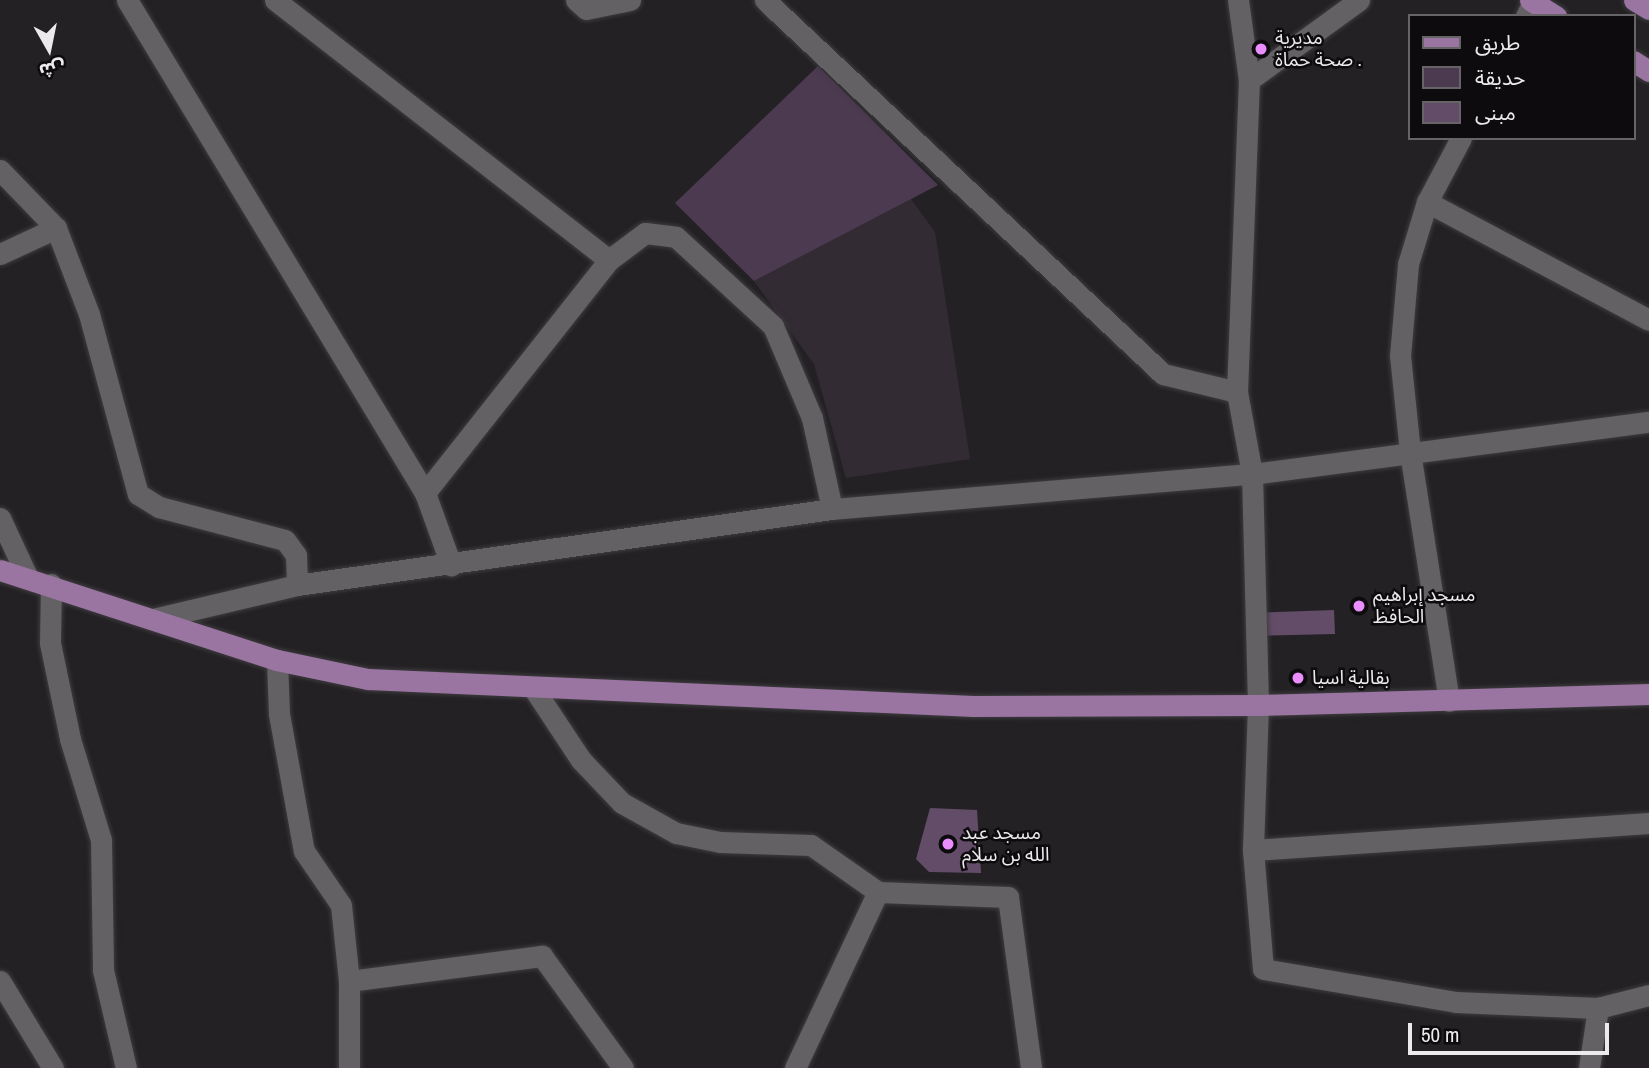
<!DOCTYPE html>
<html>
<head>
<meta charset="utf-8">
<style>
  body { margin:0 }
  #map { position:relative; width:1649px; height:1068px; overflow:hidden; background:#242125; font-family:"Archivo Narrow","Noto Sans Arabic",sans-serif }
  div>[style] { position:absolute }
  .built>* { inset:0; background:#322b33 }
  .green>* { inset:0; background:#4c3a50 }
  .building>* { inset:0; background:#634c68 }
  .roads { filter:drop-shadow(0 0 2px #3e3c3f) drop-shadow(0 0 2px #3e3c3f) }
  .minor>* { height:21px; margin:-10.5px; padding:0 10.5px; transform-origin:10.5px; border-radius:10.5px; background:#646165 }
  .major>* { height:21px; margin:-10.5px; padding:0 10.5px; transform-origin:10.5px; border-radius:10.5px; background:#9b75a2 }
  .dots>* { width:19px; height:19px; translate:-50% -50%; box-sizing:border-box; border:4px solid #0d0b0d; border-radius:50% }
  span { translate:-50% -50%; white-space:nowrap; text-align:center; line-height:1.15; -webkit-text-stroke:5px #0d0b0d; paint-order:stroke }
  .poi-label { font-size:19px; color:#eceaed }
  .left { translate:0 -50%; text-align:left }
  .legend { position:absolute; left:1408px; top:14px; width:228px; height:126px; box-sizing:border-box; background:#0d0b0d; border:2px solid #666467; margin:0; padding:9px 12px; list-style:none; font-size:21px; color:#eceaed }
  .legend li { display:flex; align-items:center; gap:14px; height:35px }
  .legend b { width:35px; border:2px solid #666467 }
  .north { position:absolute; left:14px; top:14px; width:70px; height:70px; -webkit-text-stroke:5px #0d0b0d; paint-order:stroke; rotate:171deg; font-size:19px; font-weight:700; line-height:28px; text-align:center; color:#eceaed }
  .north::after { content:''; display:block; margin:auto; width:24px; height:32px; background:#eceaed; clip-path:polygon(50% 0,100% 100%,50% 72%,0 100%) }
  .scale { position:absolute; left:1408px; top:1023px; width:201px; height:32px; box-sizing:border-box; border:4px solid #eceaed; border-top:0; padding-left:9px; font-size:21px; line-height:24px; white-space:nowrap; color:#eceaed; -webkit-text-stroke:5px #0d0b0d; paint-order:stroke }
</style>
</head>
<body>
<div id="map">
  <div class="built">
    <i style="clip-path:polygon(911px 199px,935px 232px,970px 459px,846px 478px,814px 364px,754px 281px)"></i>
  </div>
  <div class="green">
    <i style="clip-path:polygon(818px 66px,938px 185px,754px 281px,675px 203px)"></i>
  </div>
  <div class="building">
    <i style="clip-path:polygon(1334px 610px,1335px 634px,1250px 636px,1248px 613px)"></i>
    <i style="clip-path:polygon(930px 808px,977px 810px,981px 873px,929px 872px,916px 859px)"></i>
  </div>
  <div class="roads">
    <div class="minor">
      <i style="left:127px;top:0;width:576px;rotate:58.85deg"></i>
      <i style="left:425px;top:493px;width:77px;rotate:70.1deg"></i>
      <i style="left:275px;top:0;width:423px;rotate:37.9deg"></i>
      <i style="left:609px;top:260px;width:297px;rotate:128.3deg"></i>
      <i style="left:576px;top:0;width:13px;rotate:42deg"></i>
      <i style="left:586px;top:9px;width:45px;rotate:-11.6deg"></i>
      <i style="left:765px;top:0;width:546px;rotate:43.22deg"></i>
      <i style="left:1163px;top:374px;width:76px;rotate:13.7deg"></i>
      <i style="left:1238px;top:0;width:81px;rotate:82.2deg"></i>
      <i style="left:1249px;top:80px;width:312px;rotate:92.2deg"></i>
      <i style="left:1237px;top:392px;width:83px;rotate:79.6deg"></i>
      <i style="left:1252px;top:474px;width:231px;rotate:88.5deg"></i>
      <i style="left:1258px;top:705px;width:145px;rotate:92deg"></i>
      <i style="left:1253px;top:850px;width:119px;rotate:85.2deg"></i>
      <i style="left:1263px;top:969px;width:196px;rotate:9.7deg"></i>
      <i style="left:1456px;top:1002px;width:142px;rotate:2.4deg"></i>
      <i style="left:1598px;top:1008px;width:53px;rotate:-14.3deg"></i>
      <i style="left:1526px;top:16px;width:16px;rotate:-63deg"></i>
      <i style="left:1249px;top:80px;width:136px;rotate:-36deg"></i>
      <i style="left:0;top:170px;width:81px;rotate:46deg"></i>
      <i style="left:1427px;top:202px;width:251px;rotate:28deg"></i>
      <i style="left:0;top:254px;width:62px;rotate:-24.9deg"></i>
      <i style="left:56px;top:228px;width:92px;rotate:69deg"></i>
      <i style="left:89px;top:314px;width:187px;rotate:74.8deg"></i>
      <i style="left:138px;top:494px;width:25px;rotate:32deg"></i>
      <i style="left:159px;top:507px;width:130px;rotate:14.7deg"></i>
      <i style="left:285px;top:540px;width:19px;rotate:54deg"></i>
      <i style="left:296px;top:555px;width:30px;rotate:88deg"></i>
      <i style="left:609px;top:260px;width:45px;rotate:-36.9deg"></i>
      <i style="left:645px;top:233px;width:31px;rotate:7deg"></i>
      <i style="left:676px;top:237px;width:132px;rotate:42.5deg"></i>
      <i style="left:773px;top:326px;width:100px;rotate:67deg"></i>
      <i style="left:812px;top:418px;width:93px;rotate:77.6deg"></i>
      <i style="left:0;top:518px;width:66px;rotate:65deg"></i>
      <i style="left:51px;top:584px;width:59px;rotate:91deg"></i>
      <i style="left:50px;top:643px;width:98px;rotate:78.2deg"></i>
      <i style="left:70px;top:739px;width:106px;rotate:72.9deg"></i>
      <i style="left:101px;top:840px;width:130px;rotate:89.1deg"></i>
      <i style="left:103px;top:970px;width:101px;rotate:76.8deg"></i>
      <i style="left:153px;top:619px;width:148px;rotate:-13.3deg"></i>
      <i style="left:297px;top:585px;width:540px;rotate:-8.09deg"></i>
      <i style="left:832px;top:509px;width:421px;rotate:-4.8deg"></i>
      <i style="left:1252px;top:474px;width:400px;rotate:-7.5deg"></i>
      <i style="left:277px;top:660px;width:54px;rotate:87.9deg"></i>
      <i style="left:279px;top:714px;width:139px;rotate:79.7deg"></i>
      <i style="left:304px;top:851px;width:65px;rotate:55.6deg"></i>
      <i style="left:341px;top:905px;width:76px;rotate:84deg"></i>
      <i style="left:349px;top:981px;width:87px;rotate:90deg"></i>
      <i style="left:534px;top:689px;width:85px;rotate:56.5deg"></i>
      <i style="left:581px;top:760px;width:59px;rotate:46.4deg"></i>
      <i style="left:622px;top:803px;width:62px;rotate:29.1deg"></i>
      <i style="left:676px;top:833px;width:45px;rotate:11.6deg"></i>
      <i style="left:720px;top:842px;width:91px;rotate:1.9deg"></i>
      <i style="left:811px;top:845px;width:82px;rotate:35deg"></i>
      <i style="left:878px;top:892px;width:130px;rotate:2.2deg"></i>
      <i style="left:1008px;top:897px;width:173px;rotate:82.3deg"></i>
      <i style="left:1449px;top:701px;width:252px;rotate:-98.9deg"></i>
      <i style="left:1410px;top:452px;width:97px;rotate:-95.9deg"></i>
      <i style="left:1400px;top:356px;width:92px;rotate:-85deg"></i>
      <i style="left:1408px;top:264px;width:65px;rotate:-73deg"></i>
      <i style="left:1427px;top:202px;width:72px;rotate:-62deg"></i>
      <i style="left:1253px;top:850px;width:397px;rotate:-3.9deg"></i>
      <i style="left:0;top:981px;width:102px;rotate:58.7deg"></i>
      <i style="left:349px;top:981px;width:195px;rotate:-7.4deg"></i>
      <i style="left:542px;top:956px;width:138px;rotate:54.1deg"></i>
      <i style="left:795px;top:1068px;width:195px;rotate:-64.8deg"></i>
      <i style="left:1589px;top:1068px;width:61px;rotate:-81.5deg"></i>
    </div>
    <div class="major">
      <i style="left:1530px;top:0;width:31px;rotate:32deg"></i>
      <i style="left:1634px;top:0;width:17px;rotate:31deg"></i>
      <i style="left:1633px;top:61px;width:19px;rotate:32deg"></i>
      <i style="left:0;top:570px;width:291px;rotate:18deg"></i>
      <i style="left:277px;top:660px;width:93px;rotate:11.8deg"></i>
      <i style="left:368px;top:679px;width:606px;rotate:2.56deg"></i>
      <i style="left:973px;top:706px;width:285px;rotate:-0.2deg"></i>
      <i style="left:1258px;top:705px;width:391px;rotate:-1.6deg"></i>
    </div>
  </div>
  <div class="dots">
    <i style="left:1261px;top:49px;background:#ea8dfd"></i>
    <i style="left:1359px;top:606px;background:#ea8dfd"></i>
    <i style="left:1298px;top:678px;background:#ea8dfd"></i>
    <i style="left:948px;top:844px;background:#ea8dfd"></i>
  </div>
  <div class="poi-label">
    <span class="left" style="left:1275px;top:49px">مديرية<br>صحة حماة .</span>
    <span class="left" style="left:1373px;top:606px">مسجد إبراهيم<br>الحافظ</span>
    <span class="left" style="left:1312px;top:678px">بقالية اسيا</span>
    <span class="left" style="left:962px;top:844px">مسجد عبد<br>الله بن سلام</span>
  </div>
  <ul class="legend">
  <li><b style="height:9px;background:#9b75a2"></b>طريق</li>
  <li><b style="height:19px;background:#4c3a50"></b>حديقة</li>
  <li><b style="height:19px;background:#634c68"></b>مبنى</li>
  </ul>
  <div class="north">ش</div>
  <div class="scale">50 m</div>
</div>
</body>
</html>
